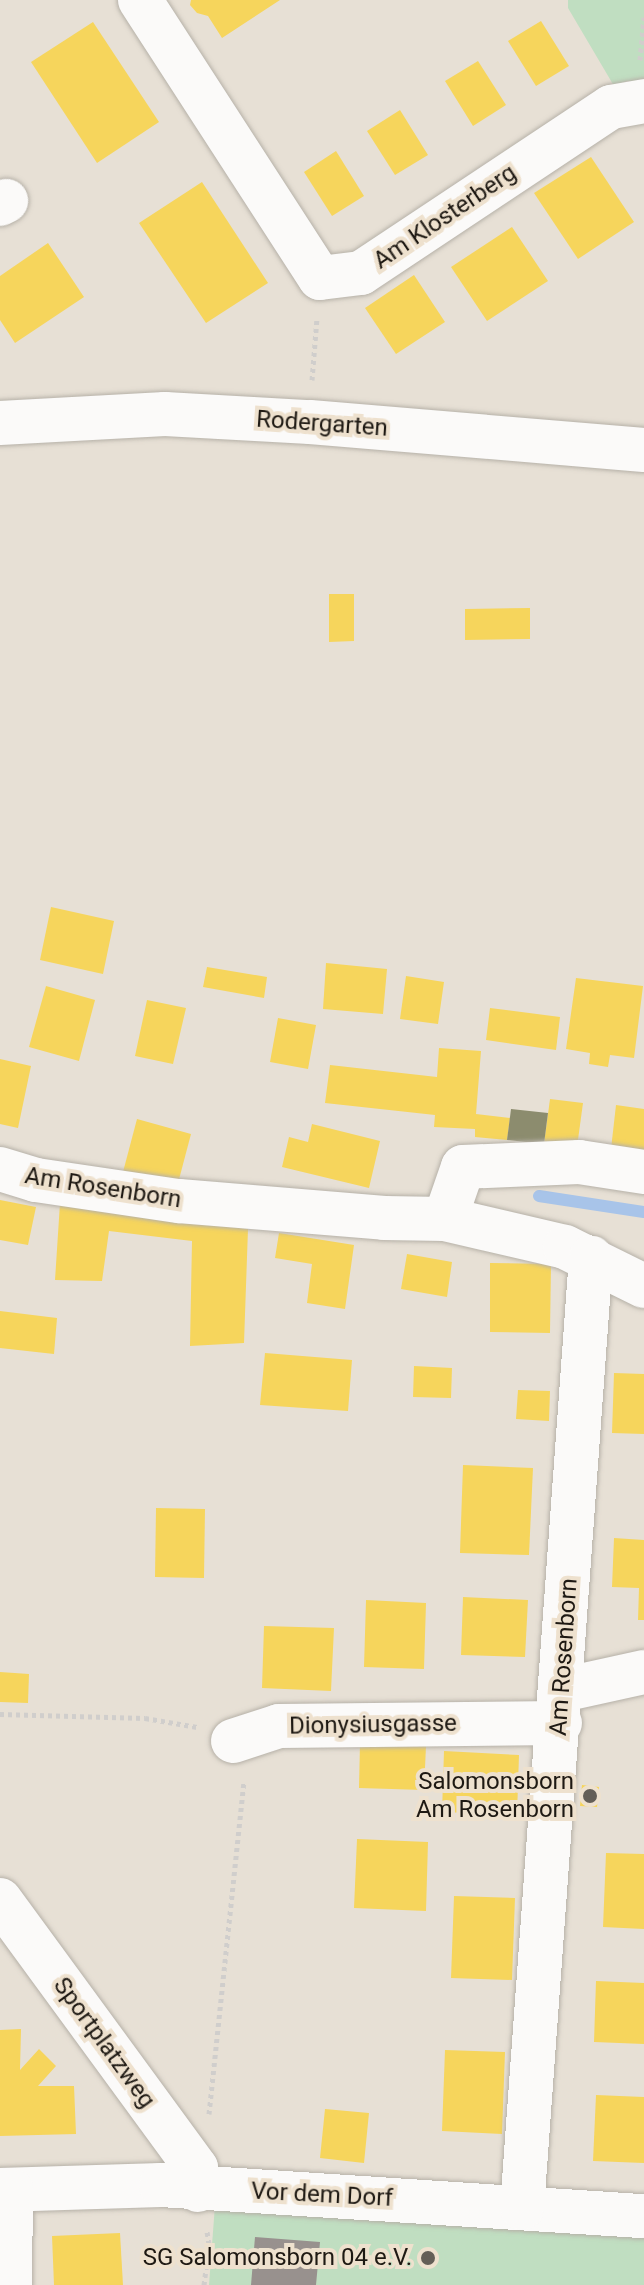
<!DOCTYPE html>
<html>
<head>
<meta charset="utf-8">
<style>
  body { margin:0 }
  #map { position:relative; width:644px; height:2285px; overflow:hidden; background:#e7e0d5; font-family:Roboto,sans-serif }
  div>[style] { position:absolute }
  .green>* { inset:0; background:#c0dec1 }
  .homes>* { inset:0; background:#f6d55c }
  .industry>* { inset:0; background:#8c8c6e }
  .stream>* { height:12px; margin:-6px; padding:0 6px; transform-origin:6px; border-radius:6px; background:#a8c4e9 }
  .building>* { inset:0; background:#98918e }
  .path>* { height:5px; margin-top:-2.5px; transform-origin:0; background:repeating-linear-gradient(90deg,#d0cecc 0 4px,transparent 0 8px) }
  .roads { filter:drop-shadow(0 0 2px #b6b1a8) drop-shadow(0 0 2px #b6b1a8) }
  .minor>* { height:44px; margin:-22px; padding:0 22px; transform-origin:22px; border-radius:22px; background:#fbfaf9 }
  .dots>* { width:22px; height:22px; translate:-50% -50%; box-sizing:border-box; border:4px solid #eee1ce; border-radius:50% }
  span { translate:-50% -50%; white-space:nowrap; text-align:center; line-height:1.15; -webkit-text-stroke:8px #eee1ce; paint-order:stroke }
  .street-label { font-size:24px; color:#1e1913 }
  .poi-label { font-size:24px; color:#1e1913 }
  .right { translate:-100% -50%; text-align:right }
</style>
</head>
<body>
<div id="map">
  <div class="green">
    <i style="clip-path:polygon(568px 0,644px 0,644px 82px,627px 81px,614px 86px,568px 8px)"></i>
    <i style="clip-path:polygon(215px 2205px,644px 2230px,644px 2285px,209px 2285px)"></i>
  </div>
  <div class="homes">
    <i style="clip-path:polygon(191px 0,280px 0,222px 38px,208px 16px,197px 13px,190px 5px)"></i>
    <i style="clip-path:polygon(541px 21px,569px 66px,536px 86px,508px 41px)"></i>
    <i style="clip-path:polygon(93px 22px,159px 122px,97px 163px,31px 62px)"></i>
    <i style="clip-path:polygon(478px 61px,506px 105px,473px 126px,445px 81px)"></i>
    <i style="clip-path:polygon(400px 110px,428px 155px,395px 175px,367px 131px)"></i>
    <i style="clip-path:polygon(336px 151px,364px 196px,332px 216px,304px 172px)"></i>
    <i style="clip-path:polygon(591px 157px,634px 222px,578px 259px,534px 193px)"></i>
    <i style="clip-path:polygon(202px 182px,268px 283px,206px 323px,139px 223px)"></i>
    <i style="clip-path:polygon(512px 227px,548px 281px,487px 321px,451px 267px)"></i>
    <i style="clip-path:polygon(48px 243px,84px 297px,15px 343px,0 320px,0 276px)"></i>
    <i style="clip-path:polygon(414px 275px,445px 322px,396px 354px,365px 308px)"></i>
    <i style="clip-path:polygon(329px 594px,354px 594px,354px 641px,329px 642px)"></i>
    <i style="clip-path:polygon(530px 608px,530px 639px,465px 640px,465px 609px)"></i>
    <i style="clip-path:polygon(51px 907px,114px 921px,103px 974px,40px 960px)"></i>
    <i style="clip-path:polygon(326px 963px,387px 969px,383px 1014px,323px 1009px)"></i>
    <i style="clip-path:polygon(207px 967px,267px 977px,264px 998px,203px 987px)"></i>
    <i style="clip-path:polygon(406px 976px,444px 982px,438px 1024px,400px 1019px)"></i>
    <i style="clip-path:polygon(576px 978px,643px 986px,634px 1058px,610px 1055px,608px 1067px,589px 1064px,590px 1053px,566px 1049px)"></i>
    <i style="clip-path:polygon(46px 986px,95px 1000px,79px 1061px,29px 1047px)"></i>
    <i style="clip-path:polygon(147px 1000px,186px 1008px,173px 1064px,135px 1056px)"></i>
    <i style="clip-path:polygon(490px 1008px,560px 1017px,556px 1050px,486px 1040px)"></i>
    <i style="clip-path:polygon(278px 1018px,316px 1025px,308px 1069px,270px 1062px)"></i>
    <i style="clip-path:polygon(439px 1048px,481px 1051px,476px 1114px,510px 1118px,507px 1140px,475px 1137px,475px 1129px,434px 1127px,435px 1115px,325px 1103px,330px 1065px,437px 1077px)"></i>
    <i style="clip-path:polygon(0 1059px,31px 1066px,18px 1128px,0 1124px)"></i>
    <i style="clip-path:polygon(550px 1099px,583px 1103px,577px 1147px,544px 1144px)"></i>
    <i style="clip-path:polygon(616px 1105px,644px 1109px,644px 1153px,611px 1149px)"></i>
    <i style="clip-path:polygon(137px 1119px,191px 1134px,177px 1187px,123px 1172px)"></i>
    <i style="clip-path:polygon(312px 1124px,380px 1141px,369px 1188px,282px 1167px,289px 1137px,308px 1142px)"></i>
    <i style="clip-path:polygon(0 1200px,36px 1207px,28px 1245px,0 1240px)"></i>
    <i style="clip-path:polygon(60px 1203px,248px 1229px,244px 1343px,190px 1346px,192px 1241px,109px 1231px,102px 1281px,55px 1280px)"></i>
    <i style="clip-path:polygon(279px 1233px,354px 1245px,345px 1309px,307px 1303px,312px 1264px,275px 1258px)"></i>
    <i style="clip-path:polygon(407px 1254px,452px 1262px,447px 1297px,401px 1289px)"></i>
    <i style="clip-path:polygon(490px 1263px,551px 1264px,550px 1333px,490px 1332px)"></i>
    <i style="clip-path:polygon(0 1311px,57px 1318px,54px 1354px,0 1348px)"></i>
    <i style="clip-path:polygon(265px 1353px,352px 1360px,348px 1411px,260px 1405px)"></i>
    <i style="clip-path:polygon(414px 1366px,452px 1368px,451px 1398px,413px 1397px)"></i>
    <i style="clip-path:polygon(614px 1373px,644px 1374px,644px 1434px,612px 1433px)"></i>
    <i style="clip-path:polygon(518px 1390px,550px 1391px,549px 1421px,516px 1419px)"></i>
    <i style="clip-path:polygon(463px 1465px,533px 1468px,529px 1555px,460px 1553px)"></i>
    <i style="clip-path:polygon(156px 1508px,205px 1509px,204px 1578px,155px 1577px)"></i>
    <i style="clip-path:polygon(614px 1538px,644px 1540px,644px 1620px,638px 1620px,639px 1588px,612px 1587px)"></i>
    <i style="clip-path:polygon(463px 1597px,528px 1600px,525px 1657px,461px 1655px)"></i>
    <i style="clip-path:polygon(366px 1600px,426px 1603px,424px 1669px,364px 1667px)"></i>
    <i style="clip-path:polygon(264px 1626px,334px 1628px,331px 1691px,262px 1688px)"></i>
    <i style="clip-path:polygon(0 1672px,29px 1674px,28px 1703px,0 1702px)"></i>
    <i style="clip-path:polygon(360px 1743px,426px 1746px,424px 1790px,359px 1788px)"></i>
    <i style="clip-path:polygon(444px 1751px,519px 1755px,517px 1815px,442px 1812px)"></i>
    <i style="clip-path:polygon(582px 1785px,599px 1787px,597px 1807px,580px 1806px)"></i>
    <i style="clip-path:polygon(357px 1839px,428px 1842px,426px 1911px,354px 1908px)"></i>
    <i style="clip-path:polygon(606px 1853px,644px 1854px,644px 1929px,603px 1927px)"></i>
    <i style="clip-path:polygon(454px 1896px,515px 1898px,512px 1980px,451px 1978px)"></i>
    <i style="clip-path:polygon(596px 1981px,644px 1983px,644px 2044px,594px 2042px)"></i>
    <i style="clip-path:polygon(21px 2029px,20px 2070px,39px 2049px,56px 2066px,38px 2086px,74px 2086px,76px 2134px,0 2136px,0 2030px)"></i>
    <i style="clip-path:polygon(445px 2050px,505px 2052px,502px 2134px,442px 2131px)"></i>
    <i style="clip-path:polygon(596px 2095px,644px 2097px,644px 2163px,593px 2161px)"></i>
    <i style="clip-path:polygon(325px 2109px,369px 2113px,364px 2163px,320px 2158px)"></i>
    <i style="clip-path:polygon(120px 2233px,123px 2285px,54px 2285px,52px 2236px)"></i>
  </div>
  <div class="industry">
    <i style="clip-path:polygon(511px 1109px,548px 1113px,544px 1144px,507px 1140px)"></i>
  </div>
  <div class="stream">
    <i style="left:539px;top:1196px;width:106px;rotate:8.7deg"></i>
  </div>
  <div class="building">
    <i style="clip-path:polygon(255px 2237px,320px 2242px,316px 2285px,251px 2285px)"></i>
  </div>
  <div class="path">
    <i style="left:640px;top:60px;width:43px;rotate:-84.7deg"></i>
    <i style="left:312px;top:380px;width:62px;rotate:-85.4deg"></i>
    <i style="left:0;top:1714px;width:145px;rotate:1.6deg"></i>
    <i style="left:145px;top:1718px;width:53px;rotate:9.8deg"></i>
    <i style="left:209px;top:2114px;width:335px;rotate:-84deg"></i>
    <i style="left:204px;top:2285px;width:41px;rotate:-83deg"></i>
    <i style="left:209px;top:2244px;width:13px;rotate:-99deg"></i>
  </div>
  <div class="roads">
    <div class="minor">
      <i style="left:140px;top:0;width:331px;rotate:57.1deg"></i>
      <i style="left:320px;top:278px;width:41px;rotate:-7deg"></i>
      <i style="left:361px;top:273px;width:300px;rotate:-33.6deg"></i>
      <i style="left:611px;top:107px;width:34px;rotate:-10deg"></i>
      <i style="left:0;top:204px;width:7px;rotate:-27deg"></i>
      <i style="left:0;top:423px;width:165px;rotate:-3.1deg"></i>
      <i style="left:165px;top:414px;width:145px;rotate:3.2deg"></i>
      <i style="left:310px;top:422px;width:335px;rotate:4.8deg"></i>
      <i style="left:0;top:1169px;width:38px;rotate:17deg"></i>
      <i style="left:36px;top:1180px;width:145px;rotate:8.4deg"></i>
      <i style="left:179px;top:1201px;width:206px;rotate:4.7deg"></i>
      <i style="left:384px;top:1218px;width:61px;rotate:0.9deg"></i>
      <i style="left:445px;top:1219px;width:55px;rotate:-70.9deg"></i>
      <i style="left:463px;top:1167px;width:116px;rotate:-2.5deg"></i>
      <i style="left:579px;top:1162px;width:66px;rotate:8.7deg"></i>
      <i style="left:445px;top:1219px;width:123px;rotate:13.1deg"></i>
      <i style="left:565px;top:1247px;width:88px;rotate:26.3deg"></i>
      <i style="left:562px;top:1690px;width:84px;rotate:-12.4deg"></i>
      <i style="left:233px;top:1741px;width:48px;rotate:-18.1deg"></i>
      <i style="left:279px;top:1726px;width:281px;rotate:-0.6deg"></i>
      <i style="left:0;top:1900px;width:332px;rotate:53.8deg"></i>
      <i style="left:196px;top:2168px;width:22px;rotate:85deg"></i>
      <i style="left:0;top:2190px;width:161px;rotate:-1.8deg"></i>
      <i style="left:161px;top:2185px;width:484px;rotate:3.7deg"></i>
      <i style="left:522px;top:2208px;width:953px;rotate:-85.85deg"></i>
      <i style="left:10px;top:2285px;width:95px;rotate:-89.4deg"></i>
    </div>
  </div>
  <div class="dots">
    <i style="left:590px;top:1796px;background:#645f57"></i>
    <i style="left:428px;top:2258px;background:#645f57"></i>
  </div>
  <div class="street-label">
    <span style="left:445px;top:217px;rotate:-34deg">Am Klosterberg</span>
    <span style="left:322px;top:424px;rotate:4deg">Rodergarten</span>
    <span style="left:103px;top:1188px;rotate:9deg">Am Rosenborn</span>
    <span style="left:564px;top:1657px;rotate:-86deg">Am Rosenborn</span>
    <span style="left:373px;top:1725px;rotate:-1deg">Dionysiusgasse</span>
    <span style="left:104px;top:2043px;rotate:54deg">Sportplatzweg</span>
    <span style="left:322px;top:2195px;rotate:3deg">Vor dem Dorf</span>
  </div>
  <div class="poi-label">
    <span class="right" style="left:574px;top:1796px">Salomonsborn<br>Am Rosenborn</span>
    <span class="right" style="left:412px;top:2258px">SG Salomonsborn 04 e.V.</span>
  </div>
</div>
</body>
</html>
